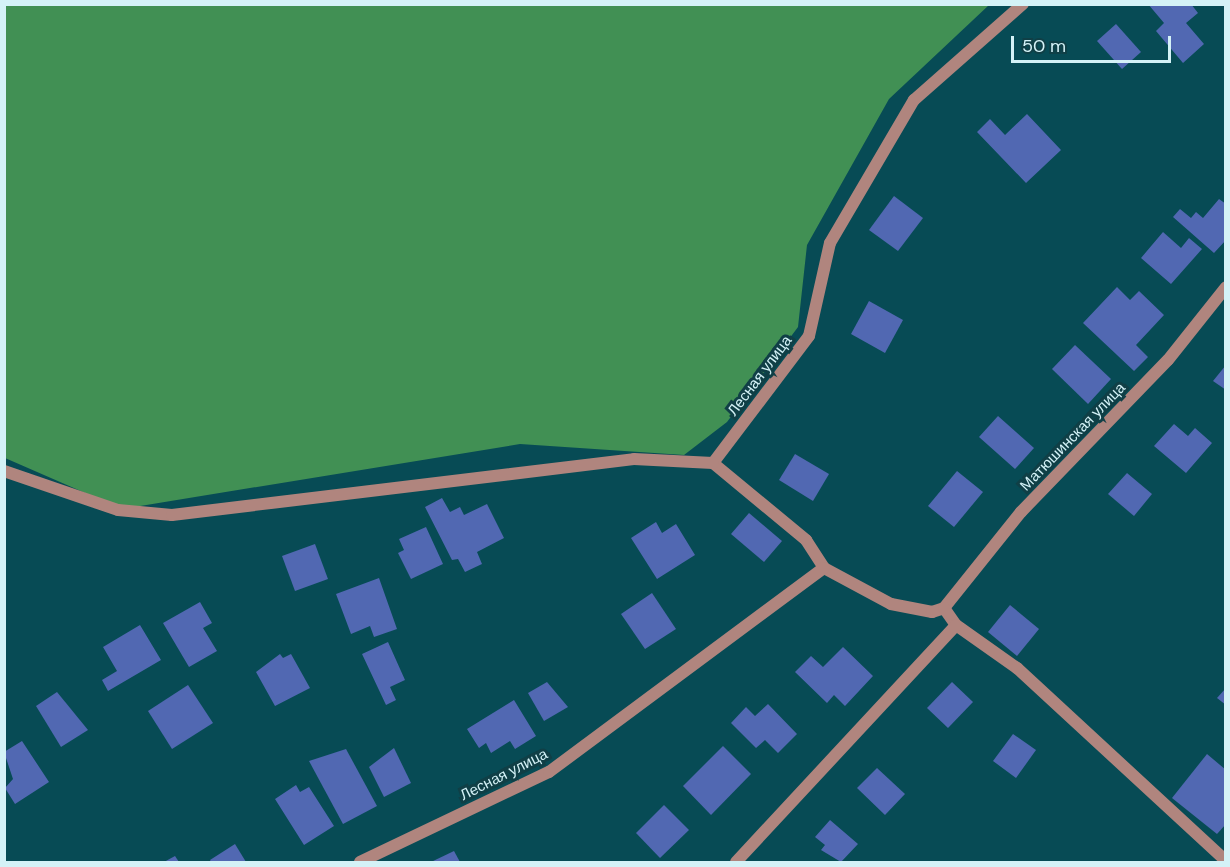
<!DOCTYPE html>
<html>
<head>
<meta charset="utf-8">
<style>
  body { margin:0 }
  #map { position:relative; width:1230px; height:867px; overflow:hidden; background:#074b55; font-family:"DM Sans",sans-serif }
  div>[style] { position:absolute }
  .forest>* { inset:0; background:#419054 }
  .building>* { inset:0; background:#5168b2 }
  .minor>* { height:12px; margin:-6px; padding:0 6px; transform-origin:6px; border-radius:6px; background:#b0857e }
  span { translate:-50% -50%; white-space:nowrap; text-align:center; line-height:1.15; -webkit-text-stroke:6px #103f46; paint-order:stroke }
  .street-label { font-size:15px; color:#d4f2f7 }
  .frame { position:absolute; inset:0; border:6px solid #d4f2f7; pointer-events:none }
  .scale { position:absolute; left:1011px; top:36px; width:160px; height:27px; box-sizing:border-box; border:3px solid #d4f2f7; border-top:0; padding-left:8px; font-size:18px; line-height:21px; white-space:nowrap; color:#d4f2f7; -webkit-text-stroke:4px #103f46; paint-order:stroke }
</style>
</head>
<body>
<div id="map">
  <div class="forest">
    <i style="clip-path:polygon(5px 5px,989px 5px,889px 99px,807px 245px,798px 327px,727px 422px,684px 455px,520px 444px,122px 509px,5px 458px)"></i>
  </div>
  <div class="building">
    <i style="clip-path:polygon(1148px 4px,1191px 4px,1198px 13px,1186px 23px,1204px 44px,1183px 63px,1156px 31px,1164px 23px)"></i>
    <i style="clip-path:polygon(1116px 24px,1141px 52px,1122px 69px,1097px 41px)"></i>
    <i style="clip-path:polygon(1027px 114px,1061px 150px,1026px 183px,977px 132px,990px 119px,1005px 135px)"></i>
    <i style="clip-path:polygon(894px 196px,923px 218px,898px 251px,869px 230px)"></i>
    <i style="clip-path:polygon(1219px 199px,1226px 204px,1226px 240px,1214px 253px,1173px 217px,1180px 209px,1191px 218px,1196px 212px,1203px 218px)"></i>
    <i style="clip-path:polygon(1163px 232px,1181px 248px,1189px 238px,1202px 249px,1171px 284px,1141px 258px)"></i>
    <i style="clip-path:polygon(1117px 287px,1130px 300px,1139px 291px,1164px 315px,1136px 345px,1148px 357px,1134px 371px,1083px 323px)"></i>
    <i style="clip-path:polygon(869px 301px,903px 320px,885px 353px,851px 334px)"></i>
    <i style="clip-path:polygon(1075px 345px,1111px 379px,1088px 404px,1052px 369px)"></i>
    <i style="clip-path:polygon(1226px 365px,1226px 390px,1213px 381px)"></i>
    <i style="clip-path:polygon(998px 416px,1034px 448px,1015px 469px,979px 437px)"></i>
    <i style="clip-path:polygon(1174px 424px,1188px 436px,1195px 428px,1212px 443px,1186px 473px,1154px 446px)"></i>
    <i style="clip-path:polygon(795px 454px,829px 474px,813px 501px,779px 480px)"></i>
    <i style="clip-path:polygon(957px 471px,983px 492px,954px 527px,928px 506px)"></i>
    <i style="clip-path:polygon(1127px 473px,1152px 494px,1134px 516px,1108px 494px)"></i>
    <i style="clip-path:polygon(442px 498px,450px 512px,460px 507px,464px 515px,487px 504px,504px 538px,477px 552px,482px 564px,465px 572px,458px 559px,452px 560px,425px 507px)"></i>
    <i style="clip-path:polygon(749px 513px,782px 541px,764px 562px,731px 534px)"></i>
    <i style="clip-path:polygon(656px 522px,662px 533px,676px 524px,695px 555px,657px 579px,631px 538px)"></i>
    <i style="clip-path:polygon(426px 527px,443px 564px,411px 579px,398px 553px,404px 550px,399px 539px)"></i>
    <i style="clip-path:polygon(315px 544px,328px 579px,295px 591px,282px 556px)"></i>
    <i style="clip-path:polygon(379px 578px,397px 629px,374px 637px,370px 626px,351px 634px,336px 594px)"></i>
    <i style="clip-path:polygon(652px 593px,676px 629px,645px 649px,621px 614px)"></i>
    <i style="clip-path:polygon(200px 602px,212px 623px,203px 628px,217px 651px,189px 667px,163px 623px)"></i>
    <i style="clip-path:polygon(1010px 605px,1039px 629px,1017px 656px,988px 632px)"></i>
    <i style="clip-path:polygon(140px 625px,161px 660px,108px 691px,102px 680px,117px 671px,103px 647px)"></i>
    <i style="clip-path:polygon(388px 642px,405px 680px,390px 687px,396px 700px,386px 705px,362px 654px)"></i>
    <i style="clip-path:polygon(843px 647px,873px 676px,845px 706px,834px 695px,827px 703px,795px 672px,811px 656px,823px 667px)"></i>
    <i style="clip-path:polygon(280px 654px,283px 658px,291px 654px,310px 688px,275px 706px,256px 672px)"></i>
    <i style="clip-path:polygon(547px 682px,568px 707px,544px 721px,528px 693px)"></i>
    <i style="clip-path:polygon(952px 682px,973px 702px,948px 728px,927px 708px)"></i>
    <i style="clip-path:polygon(188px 685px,213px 723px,172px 749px,148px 711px)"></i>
    <i style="clip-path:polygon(1226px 688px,1226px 705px,1217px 698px)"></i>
    <i style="clip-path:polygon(57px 692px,88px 730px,61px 747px,36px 706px)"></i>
    <i style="clip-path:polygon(514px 700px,536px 736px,515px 749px,510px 741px,491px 753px,486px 743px,479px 748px,467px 729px)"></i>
    <i style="clip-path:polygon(768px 704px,797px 734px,778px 753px,765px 740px,756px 748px,731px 723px,746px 707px,755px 716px)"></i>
    <i style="clip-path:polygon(1013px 734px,1036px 750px,1016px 778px,993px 761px)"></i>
    <i style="clip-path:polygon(22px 741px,49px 782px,15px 804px,5px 788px,13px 779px,4px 752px)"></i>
    <i style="clip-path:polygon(723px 746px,751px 774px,711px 815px,683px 786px)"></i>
    <i style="clip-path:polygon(394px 748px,411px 783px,384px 797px,369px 767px)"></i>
    <i style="clip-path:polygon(346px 749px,377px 806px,343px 824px,309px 761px)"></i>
    <i style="clip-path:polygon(1207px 754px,1226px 770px,1226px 824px,1217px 834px,1172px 798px)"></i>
    <i style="clip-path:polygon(877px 768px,905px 794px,885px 815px,857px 788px)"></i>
    <i style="clip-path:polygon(296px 785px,300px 792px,309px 787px,334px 826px,304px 845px,275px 799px)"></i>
    <i style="clip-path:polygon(664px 805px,689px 830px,660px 858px,636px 833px)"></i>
    <i style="clip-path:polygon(830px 820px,858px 844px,841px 862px,821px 850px,825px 845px,815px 837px)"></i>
    <i style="clip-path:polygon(235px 844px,246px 862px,211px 862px,210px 860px)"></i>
    <i style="clip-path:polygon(454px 851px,460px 862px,431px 862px)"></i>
    <i style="clip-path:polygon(175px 856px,179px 862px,164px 862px)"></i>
  </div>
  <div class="minor">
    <i style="left:713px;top:463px;width:121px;rotate:39.6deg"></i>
    <i style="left:806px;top:540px;width:33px;rotate:57deg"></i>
    <i style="left:824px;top:568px;width:76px;rotate:28.2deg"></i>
    <i style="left:891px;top:604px;width:42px;rotate:11deg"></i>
    <i style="left:932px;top:612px;width:13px;rotate:-18deg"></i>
    <i style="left:944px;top:608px;width:123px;rotate:-51.3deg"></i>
    <i style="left:1021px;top:512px;width:211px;rotate:-46deg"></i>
    <i style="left:1168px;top:360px;width:93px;rotate:-51.5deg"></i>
    <i style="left:713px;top:463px;width:159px;rotate:-52.9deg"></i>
    <i style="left:809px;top:336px;width:95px;rotate:-77.3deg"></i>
    <i style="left:830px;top:243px;width:166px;rotate:-59.6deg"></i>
    <i style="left:914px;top:100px;width:145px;rotate:-41.4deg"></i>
    <i style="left:4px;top:471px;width:120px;rotate:18.9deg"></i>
    <i style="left:118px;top:510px;width:54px;rotate:5.3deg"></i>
    <i style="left:172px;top:515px;width:465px;rotate:-6.9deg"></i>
    <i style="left:634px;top:459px;width:79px;rotate:2.9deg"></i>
    <i style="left:944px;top:608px;width:21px;rotate:55deg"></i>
    <i style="left:956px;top:625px;width:75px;rotate:35.2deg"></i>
    <i style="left:1017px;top:668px;width:284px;rotate:42.7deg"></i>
    <i style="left:360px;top:862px;width:209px;rotate:-25.5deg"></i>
    <i style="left:549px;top:772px;width:342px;rotate:-36.6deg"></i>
    <i style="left:736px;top:862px;width:323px;rotate:-47.1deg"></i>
  </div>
  <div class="street-label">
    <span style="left:760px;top:376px;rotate:-53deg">Лесная улица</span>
    <span style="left:1073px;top:437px;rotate:-46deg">Матюшинская улица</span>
    <span style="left:504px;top:775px;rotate:-27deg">Лесная улица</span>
  </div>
  <div class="frame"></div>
  <div class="scale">50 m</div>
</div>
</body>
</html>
